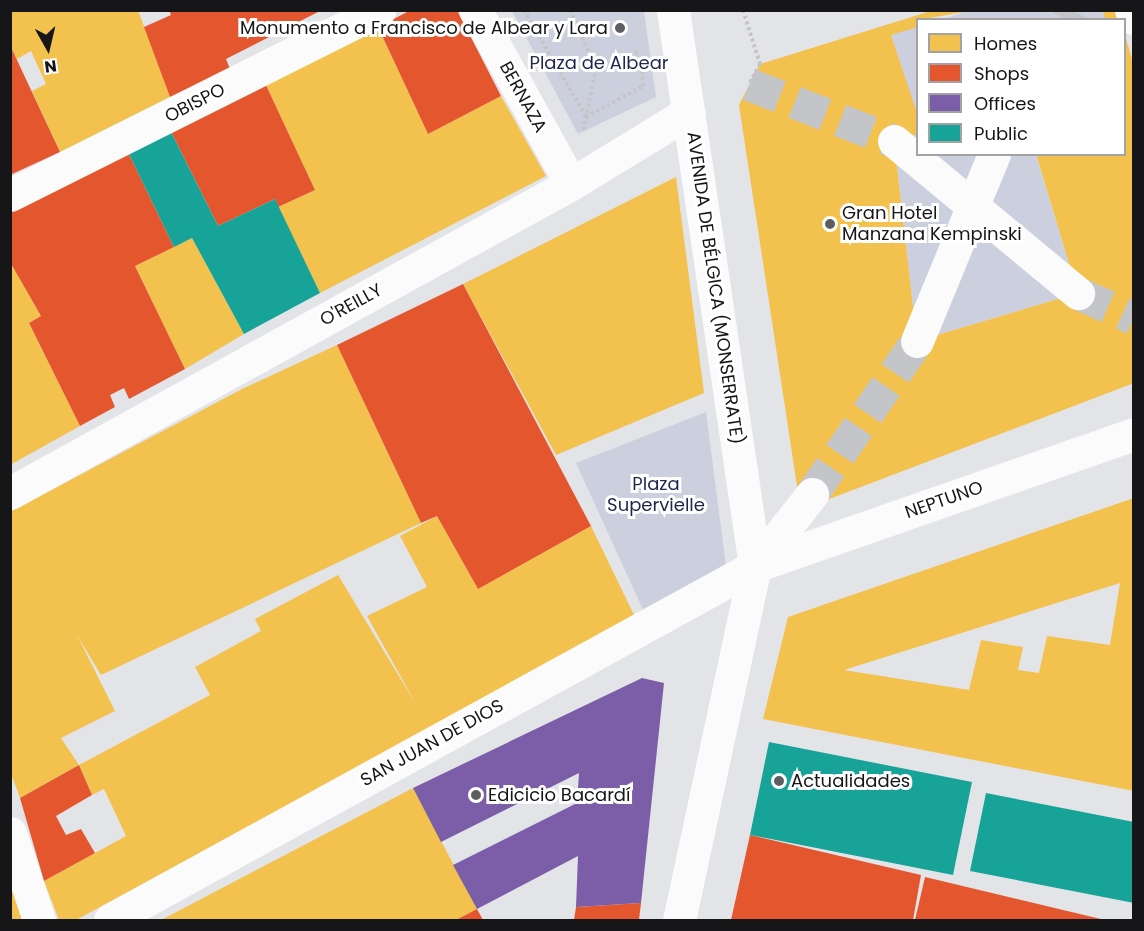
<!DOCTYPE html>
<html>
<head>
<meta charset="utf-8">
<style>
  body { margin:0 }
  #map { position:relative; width:1144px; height:931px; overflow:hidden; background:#e3e4e8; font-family:Poppins,sans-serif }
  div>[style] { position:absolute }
  .green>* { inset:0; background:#ccd0de }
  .homes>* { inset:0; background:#f2c14e }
  .shops>* { inset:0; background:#e4572e }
  .offices>* { inset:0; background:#7b5ea7 }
  .public>* { inset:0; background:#17a398 }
  .minor-tunnel>* { height:33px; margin-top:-16.5px; transform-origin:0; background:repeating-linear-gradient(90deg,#c4c5c9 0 33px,transparent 0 49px) }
  .path>* { height:4px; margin-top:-2px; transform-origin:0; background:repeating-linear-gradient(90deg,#c5c5c7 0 3px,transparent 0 6px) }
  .minor>* { height:33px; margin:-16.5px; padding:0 16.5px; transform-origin:16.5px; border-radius:16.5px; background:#fbfbfc }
  .major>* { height:33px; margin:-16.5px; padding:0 16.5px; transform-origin:16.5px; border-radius:16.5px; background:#fbfbfc }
  .dots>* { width:16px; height:16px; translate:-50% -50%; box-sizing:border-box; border:3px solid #fff; border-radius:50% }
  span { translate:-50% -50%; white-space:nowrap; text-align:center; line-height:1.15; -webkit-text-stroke:6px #fff; paint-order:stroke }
  .poi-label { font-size:18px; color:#161618 }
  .right { translate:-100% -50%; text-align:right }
  .left { translate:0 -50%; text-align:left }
  .park-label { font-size:18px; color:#1f244e }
  .street-label { font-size:18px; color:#161618 }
  .frame { position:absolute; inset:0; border:12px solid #161618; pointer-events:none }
  .legend { position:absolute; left:916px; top:18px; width:210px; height:138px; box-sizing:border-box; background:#fff; border:2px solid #a2a2a3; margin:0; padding:8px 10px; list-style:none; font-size:18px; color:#161618 }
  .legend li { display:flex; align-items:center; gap:12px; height:30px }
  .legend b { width:30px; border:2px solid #a2a2a3 }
  .north { position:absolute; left:18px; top:18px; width:60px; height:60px; -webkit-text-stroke:4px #fff; paint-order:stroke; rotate:172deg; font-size:16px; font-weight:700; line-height:24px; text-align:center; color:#161618 }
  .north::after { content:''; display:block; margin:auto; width:21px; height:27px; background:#161618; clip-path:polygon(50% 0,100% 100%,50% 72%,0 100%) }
</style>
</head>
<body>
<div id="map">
  <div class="green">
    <i style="clip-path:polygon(970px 10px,1103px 11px,1105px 19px,941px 20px)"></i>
    <i style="clip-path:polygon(512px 11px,644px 11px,656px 97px,578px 134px)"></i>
    <i style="clip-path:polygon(917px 27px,917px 116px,891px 35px)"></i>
    <i style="clip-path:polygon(917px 134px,918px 154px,1036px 155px,1078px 293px,917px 341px,894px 141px)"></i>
    <i style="clip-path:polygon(706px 412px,726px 566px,644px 612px,576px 463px)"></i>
  </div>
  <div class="homes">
    <i style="clip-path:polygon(10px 10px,138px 10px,170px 97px,60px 152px,32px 91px,46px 84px,31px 51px,17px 59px,10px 45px)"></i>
    <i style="clip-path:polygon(934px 10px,969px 11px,918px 20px,918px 27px,891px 35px,918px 116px,918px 134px,894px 141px,917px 341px,1078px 293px,1036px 154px,1125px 154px,1125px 35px,1134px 66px,1134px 383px,824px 501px,797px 486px,739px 105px,760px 64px)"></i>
    <i style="clip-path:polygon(1103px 10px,1119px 10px,1121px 20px,1105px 20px)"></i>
    <i style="clip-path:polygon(378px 27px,428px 134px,501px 96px,546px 176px,320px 293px,278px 207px,315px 190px,265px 83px)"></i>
    <i style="clip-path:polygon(676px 177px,704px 393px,556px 455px,463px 284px)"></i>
    <i style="clip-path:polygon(192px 238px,244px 334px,185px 369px,135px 266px)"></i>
    <i style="clip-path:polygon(10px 262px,41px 316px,29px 323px,80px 426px,10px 465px)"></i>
    <i style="clip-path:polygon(337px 345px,421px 523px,101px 675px,77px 635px,115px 711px,61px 738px,79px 765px,20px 798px,10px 771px,10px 512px,242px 389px)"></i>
    <i style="clip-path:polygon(evenodd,1134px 498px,1134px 791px,763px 719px,788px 617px,1134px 498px,1120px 583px,1110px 645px,1047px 636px,1039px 673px,1018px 670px,1023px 647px,981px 640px,969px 690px,844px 670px,1120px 583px)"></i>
    <i style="clip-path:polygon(437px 516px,478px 589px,591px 526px,635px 617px,76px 920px,59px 920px,44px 881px,126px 836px,104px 789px,92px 795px,79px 765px,210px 695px,195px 667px,261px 631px,255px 619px,338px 575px,417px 706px,367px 616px,427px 587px,400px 536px)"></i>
    <i style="clip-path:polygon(413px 788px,477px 909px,456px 920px,161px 920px)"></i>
    <i style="clip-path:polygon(10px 886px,30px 920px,10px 920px)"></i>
  </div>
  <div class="shops">
    <i style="clip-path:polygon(169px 10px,322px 10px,226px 59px,230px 69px,170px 97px,144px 27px,171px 15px)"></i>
    <i style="clip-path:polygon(411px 10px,457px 10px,501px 96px,428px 134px,378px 27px)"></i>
    <i style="clip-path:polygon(10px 45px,60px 152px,10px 175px)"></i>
    <i style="clip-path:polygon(265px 83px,315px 190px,278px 207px,275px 199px,218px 226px,170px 130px)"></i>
    <i style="clip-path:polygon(127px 150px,174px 247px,135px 266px,185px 369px,129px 399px,124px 388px,110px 395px,115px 407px,80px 426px,29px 323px,41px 316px,10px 262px,10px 209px)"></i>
    <i style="clip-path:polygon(463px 284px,591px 526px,478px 589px,437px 516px,421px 523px,337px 345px)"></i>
    <i style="clip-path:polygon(79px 765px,92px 795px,56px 816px,66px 835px,81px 829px,95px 853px,44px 881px,20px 798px)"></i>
    <i style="clip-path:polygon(750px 835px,921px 875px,913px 920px,731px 920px)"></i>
    <i style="clip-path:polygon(925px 877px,1105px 920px,915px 920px)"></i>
    <i style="clip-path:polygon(641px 903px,639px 920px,574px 920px,576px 907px)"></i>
    <i style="clip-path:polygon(477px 909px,483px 920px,456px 920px)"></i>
  </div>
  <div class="offices">
    <i style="clip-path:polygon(642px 678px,664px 683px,641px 903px,576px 907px,578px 856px,477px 909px,453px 865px,577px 803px,579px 773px,441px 842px,413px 788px)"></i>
  </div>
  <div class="public">
    <i style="clip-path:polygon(170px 130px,218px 226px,275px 199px,320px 293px,244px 334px,192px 238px,174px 247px,127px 150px)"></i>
    <i style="clip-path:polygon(769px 742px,972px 782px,953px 875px,750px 835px)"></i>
    <i style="clip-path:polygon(986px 793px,1134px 822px,1134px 903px,970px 871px)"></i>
  </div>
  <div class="minor-tunnel">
    <i style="left:1068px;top:20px;width:11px;rotate:-63deg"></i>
    <i style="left:749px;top:84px;width:156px;rotate:21.5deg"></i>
    <i style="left:1078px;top:293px;width:61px;rotate:24.1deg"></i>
    <i style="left:812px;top:494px;width:186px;rotate:-55.5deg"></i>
  </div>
  <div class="path">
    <i style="left:524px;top:10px;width:124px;rotate:59.9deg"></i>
    <i style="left:586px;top:117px;width:65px;rotate:-28.5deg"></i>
    <i style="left:643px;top:86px;width:21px;rotate:-93deg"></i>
    <i style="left:570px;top:10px;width:64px;rotate:66.2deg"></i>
    <i style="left:596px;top:69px;width:48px;rotate:-21.8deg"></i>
    <i style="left:743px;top:10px;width:57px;rotate:72.5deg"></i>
    <i style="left:760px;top:64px;width:23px;rotate:119deg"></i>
    <i style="left:583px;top:130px;width:62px;rotate:-78deg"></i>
  </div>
  <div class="minor">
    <i style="left:475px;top:10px;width:199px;rotate:61.1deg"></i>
    <i style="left:894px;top:141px;width:239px;rotate:39.6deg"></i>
    <i style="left:10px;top:195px;width:413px;rotate:-26.6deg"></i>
    <i style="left:917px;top:341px;width:202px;rotate:-67.6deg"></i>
    <i style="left:10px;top:493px;width:640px;rotate:-28.85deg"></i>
    <i style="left:571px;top:184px;width:138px;rotate:-31.4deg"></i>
    <i style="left:10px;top:833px;width:92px;rotate:71.6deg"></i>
    <i style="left:110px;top:920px;width:736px;rotate:-28.76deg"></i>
    <i style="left:755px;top:566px;width:92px;rotate:-51.6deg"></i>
  </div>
  <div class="major">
    <i style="left:673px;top:10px;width:562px;rotate:81.61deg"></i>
    <i style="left:755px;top:566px;width:362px;rotate:102.1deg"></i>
    <i style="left:1131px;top:10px;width:9px;rotate:69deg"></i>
    <i style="left:755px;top:566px;width:401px;rotate:-19.2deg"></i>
  </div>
  <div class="dots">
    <i style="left:620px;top:28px;background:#5e5e61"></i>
    <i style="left:830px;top:224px;background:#5e5e61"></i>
    <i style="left:779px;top:781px;background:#5e5e61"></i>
    <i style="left:476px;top:795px;background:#5e5e61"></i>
  </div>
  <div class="poi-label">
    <span class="right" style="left:608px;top:28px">Monumento a Francisco de Albear y Lara</span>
    <span class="left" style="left:842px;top:224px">Gran Hotel<br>Manzana Kempinski</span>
    <span class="left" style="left:791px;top:781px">Actualidades</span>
    <span class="left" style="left:488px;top:795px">Edicicio Bacardí</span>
  </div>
  <div class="park-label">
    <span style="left:599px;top:63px">Plaza de Albear</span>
    <span style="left:656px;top:495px">Plaza<br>Supervielle</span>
  </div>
  <div class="street-label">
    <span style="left:523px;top:97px;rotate:61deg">BERNAZA</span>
    <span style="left:195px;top:103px;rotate:-27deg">OBISPO</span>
    <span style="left:715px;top:288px;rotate:82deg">AVENIDA DE BÉLGICA (MONSERRATE)</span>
    <span style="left:351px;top:305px;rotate:-29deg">O'REILLY</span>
    <span style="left:944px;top:500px;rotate:-19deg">NEPTUNO</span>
    <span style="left:432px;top:743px;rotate:-29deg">SAN JUAN DE DIOS</span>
  </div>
  <div class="frame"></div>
  <ul class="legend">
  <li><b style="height:16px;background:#f2c14e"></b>Homes</li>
  <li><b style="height:16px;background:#e4572e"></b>Shops</li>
  <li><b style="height:16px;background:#7b5ea7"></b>Offices</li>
  <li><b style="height:16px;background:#17a398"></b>Public</li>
  </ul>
  <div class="north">N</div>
</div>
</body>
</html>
